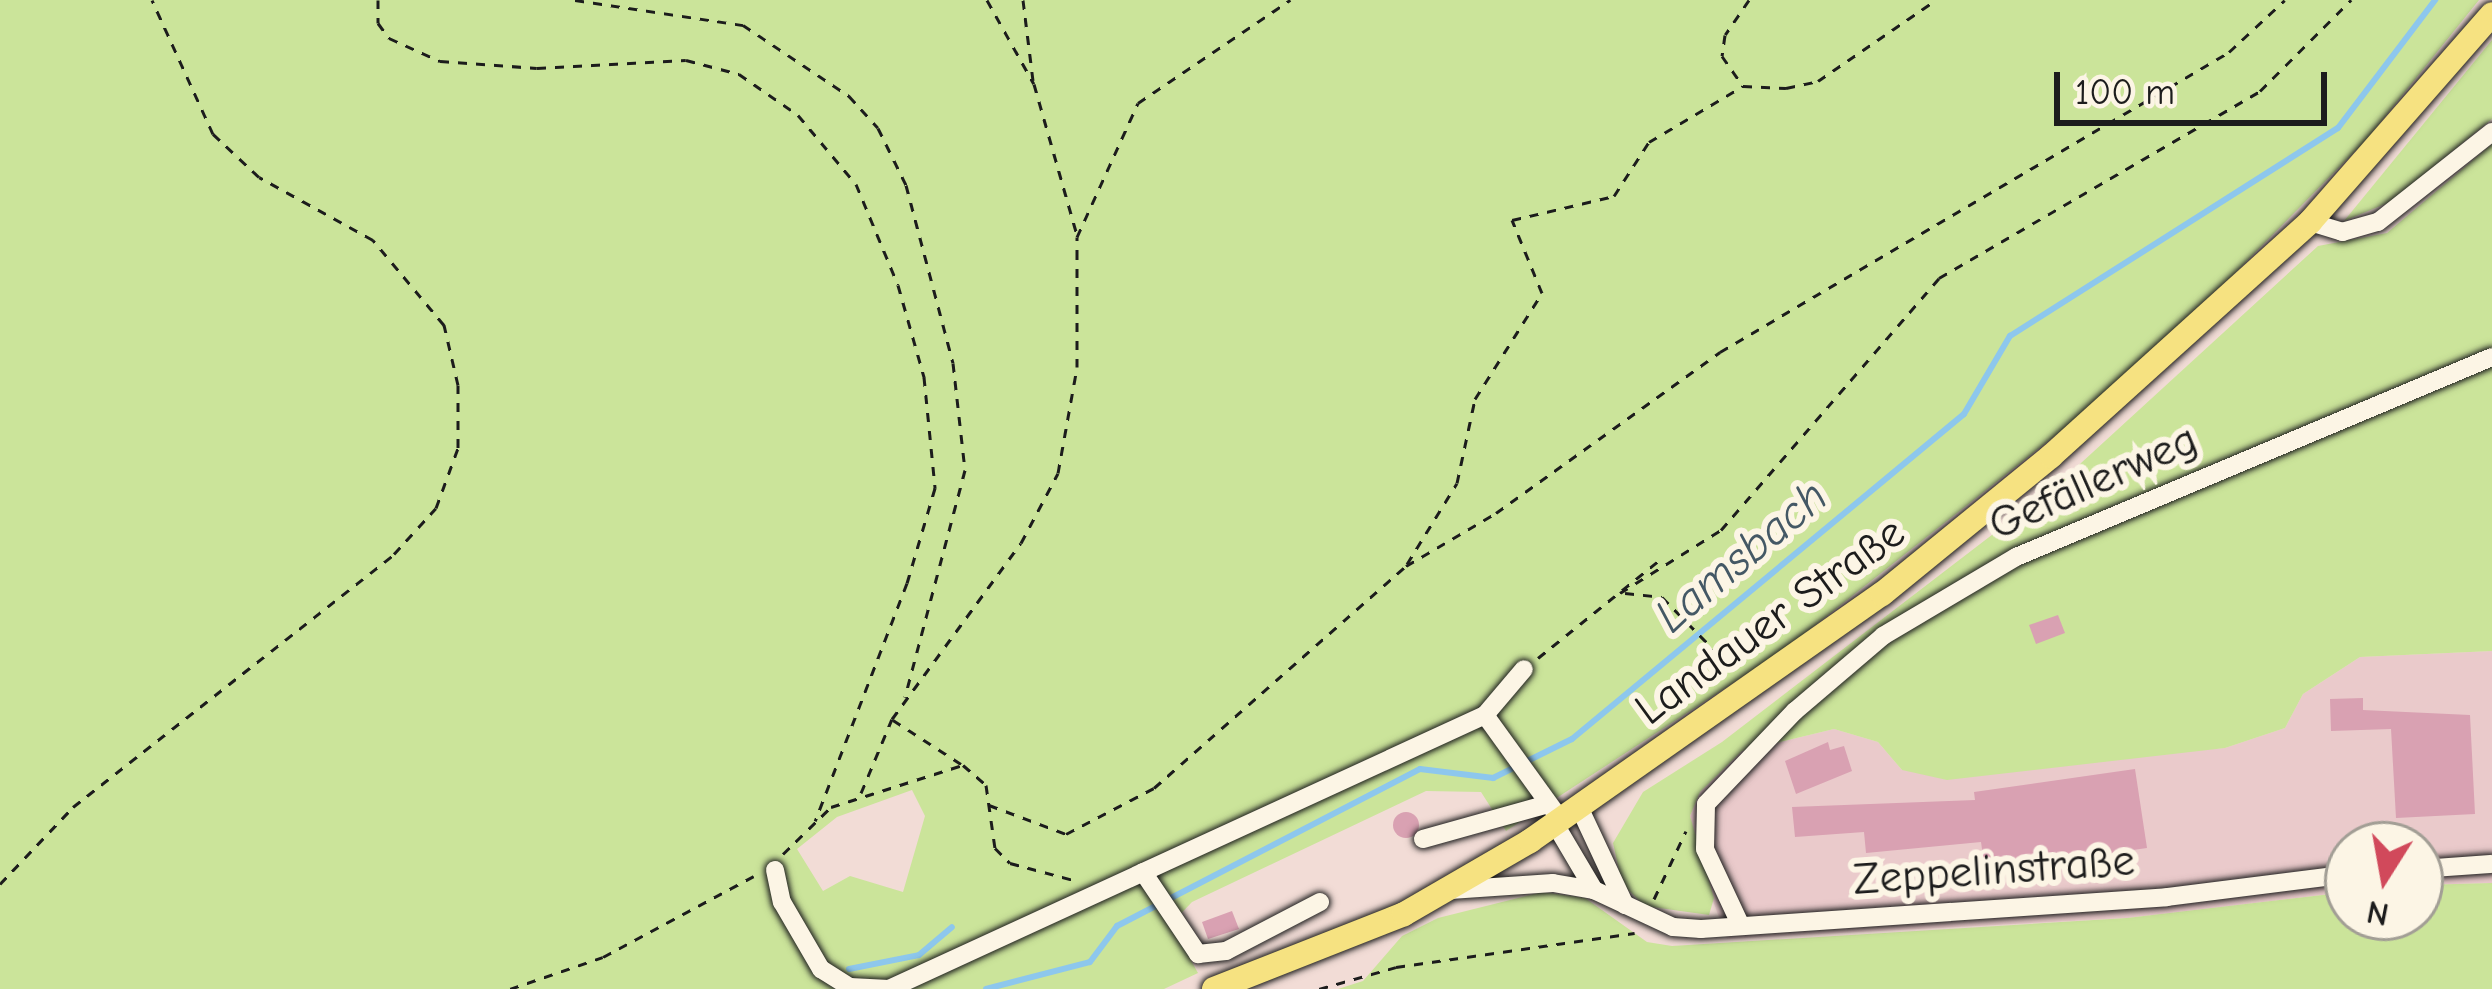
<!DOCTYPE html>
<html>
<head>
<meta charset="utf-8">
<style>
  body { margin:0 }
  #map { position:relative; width:2492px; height:989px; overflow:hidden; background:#f2dcd6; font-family:"Comic Neue",sans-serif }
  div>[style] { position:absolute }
  .built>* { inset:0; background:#eacacb }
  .green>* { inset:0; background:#cbe49a }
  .stream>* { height:6px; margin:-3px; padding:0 3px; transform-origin:3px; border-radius:3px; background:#8dc7ed }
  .building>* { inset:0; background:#d9a1b2 }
  .round { border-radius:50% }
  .path>* { height:3px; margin-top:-1.5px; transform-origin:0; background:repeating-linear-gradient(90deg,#1c1c1c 0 9px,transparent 0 18px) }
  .roads { filter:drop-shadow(0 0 3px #1c1c1c) drop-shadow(0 0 3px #1c1c1c) }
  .minor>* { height:18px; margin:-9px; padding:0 9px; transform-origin:9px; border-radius:9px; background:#fcf5e5 }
  .major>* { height:24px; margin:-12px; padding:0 12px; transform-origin:12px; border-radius:12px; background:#f6e281 }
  span { translate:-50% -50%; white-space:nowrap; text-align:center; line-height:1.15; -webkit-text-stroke:12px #fcf5e5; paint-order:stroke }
  .street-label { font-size:45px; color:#1c1c1c }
  .water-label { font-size:48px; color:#445865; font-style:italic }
  .north { position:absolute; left:2324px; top:821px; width:120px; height:120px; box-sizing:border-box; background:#fcf5e5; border:3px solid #a29e95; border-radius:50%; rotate:191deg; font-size:33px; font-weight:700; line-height:48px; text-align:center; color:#1c1c1c }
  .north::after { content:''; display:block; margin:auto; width:42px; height:54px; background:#d1495b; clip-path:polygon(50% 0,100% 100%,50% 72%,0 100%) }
  .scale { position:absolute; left:2054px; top:72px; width:273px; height:54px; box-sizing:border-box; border:6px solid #1c1c1c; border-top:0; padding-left:15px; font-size:36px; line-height:42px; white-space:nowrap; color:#1c1c1c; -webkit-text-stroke:9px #fcf5e5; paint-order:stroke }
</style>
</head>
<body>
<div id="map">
  <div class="built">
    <i style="clip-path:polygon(2492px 651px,2492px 883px,2420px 885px,2420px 845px,2348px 845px,2348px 892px,2127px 918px,1727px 939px,1698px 860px,1690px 816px,1700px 792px,1742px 751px,1834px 729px,1878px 742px,1902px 770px,2225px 748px,2285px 728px,2303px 694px,2360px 657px)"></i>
  </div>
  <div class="green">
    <i style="clip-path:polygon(evenodd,0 0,2479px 0,2367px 139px,2233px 275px,2071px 423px,1785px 649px,1506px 831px,1481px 792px,1426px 791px,1192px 902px,1171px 924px,1198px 973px,1164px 989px,0 989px,0 0,912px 790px,925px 816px,903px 892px,850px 876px,823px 891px,797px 849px,837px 817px,912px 790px)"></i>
    <i style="clip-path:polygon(2492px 40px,2492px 119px,2390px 202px,2344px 221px)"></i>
    <i style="clip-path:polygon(2492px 144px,2492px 651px,2360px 657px,2303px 694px,2285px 728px,2225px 748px,1947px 780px,1902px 770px,1878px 742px,1834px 729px,1742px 751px,1700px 792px,1690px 816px,1714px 898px,1709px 915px,1645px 906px,1622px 884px,1613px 843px,1643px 792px,1722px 742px,2057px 485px,2318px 246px,2387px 233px)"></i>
    <i style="clip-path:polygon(2492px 883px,2492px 989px,1338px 989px,1363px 981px,1402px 936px,1438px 918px,1542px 892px,1585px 898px,1647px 942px,1672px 946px,2127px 918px,2348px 892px,2348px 917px,2420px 917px,2420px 885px)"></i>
  </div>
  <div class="stream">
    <i style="left:849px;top:969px;width:71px;rotate:-11.3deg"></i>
    <i style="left:919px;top:955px;width:43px;rotate:-40.3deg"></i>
    <i style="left:986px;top:989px;width:107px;rotate:-14.6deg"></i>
    <i style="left:1090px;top:962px;width:45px;rotate:-53.1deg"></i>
    <i style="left:1117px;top:926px;width:341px;rotate:-27.4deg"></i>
    <i style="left:1420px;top:769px;width:74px;rotate:7deg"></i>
    <i style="left:1493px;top:778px;width:88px;rotate:-26.3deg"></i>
    <i style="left:1572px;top:739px;width:509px;rotate:-39.66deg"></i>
    <i style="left:1964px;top:414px;width:91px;rotate:-59.5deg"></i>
    <i style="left:2010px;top:336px;width:388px;rotate:-32.4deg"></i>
    <i style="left:2338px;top:128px;width:161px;rotate:-52.8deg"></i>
  </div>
  <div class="building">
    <i style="clip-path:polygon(2058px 615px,2065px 633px,2036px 644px,2029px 625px)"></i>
    <i style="clip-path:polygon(2363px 698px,2363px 710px,2470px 715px,2475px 814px,2396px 818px,2391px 729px,2331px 731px,2330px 699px)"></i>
    <i style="clip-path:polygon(1828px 742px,1830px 750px,1844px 746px,1852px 771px,1796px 794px,1785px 761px)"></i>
    <i style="clip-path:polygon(2135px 769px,2147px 848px,1985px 871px,1981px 842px,1866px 853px,1864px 832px,1795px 837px,1792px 807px,1975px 800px,1974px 792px)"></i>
    <i class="round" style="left:1393px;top:812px;width:26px;height:26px"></i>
    <i style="clip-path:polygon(1232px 911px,1239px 929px,1208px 939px,1202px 922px)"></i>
  </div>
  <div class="path">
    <i style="left:378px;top:0;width:23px;rotate:90deg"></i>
    <i style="left:378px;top:23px;width:19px;rotate:54deg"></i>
    <i style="left:389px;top:38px;width:56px;rotate:24.3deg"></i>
    <i style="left:440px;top:61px;width:97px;rotate:4.1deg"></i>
    <i style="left:537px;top:68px;width:149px;rotate:-3.1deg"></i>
    <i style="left:686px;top:60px;width:55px;rotate:14.8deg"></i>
    <i style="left:739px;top:74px;width:72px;rotate:34.8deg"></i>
    <i style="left:798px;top:115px;width:90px;rotate:50deg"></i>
    <i style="left:856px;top:184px;width:109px;rotate:67.4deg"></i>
    <i style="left:898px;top:285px;width:96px;rotate:74.2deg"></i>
    <i style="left:924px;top:377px;width:112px;rotate:84.3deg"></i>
    <i style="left:935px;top:488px;width:99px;rotate:106.4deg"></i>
    <i style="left:907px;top:583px;width:255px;rotate:111.1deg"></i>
    <i style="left:575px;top:0;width:170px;rotate:8.5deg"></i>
    <i style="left:743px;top:25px;width:128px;rotate:33.8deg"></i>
    <i style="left:849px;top:96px;width:43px;rotate:47.8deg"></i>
    <i style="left:878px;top:128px;width:64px;rotate:63.8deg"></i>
    <i style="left:906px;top:185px;width:184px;rotate:75.2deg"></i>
    <i style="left:953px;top:363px;width:108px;rotate:83.6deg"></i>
    <i style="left:965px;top:470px;width:235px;rotate:104.8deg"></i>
    <i style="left:987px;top:0;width:96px;rotate:60.8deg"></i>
    <i style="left:1034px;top:84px;width:157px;rotate:74.1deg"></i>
    <i style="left:1023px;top:0;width:81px;rotate:82.9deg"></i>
    <i style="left:1749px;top:0;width:42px;rotate:124.4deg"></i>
    <i style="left:1725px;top:35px;width:21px;rotate:98deg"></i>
    <i style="left:1722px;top:56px;width:37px;rotate:55deg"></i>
    <i style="left:1743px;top:86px;width:43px;rotate:2.7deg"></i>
    <i style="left:1786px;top:88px;width:33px;rotate:-12deg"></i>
    <i style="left:1818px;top:81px;width:143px;rotate:-34.5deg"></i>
    <i style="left:1407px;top:564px;width:95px;rotate:-58.3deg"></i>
    <i style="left:1457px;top:483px;width:86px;rotate:-77.9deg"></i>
    <i style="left:1475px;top:399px;width:125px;rotate:-57.7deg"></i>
    <i style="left:1542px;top:293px;width:79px;rotate:-112.3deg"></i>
    <i style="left:1512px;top:220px;width:105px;rotate:-13.2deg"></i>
    <i style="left:1614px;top:196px;width:64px;rotate:-57.1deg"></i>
    <i style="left:1649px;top:142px;width:109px;rotate:-30.8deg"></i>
    <i style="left:1620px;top:593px;width:119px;rotate:-32deg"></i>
    <i style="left:1721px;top:530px;width:333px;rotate:-49.1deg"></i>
    <i style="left:1939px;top:278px;width:371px;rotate:-30.2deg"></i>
    <i style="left:2260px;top:91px;width:129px;rotate:-45deg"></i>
    <i style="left:1625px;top:593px;width:37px;rotate:6deg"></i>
    <i style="left:1662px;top:597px;width:103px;rotate:45.4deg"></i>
    <i style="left:1538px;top:658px;width:154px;rotate:-38.9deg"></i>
    <i style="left:893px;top:720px;width:81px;rotate:32.9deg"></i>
    <i style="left:861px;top:793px;width:80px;rotate:-67.3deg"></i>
    <i style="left:892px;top:719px;width:218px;rotate:-53.8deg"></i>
    <i style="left:1021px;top:543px;width:79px;rotate:-62.1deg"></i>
    <i style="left:1058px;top:473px;width:108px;rotate:-79.8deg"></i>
    <i style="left:1077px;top:367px;width:130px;rotate:-90deg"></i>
    <i style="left:1077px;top:237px;width:147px;rotate:-65.5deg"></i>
    <i style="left:1138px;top:103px;width:184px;rotate:-34.1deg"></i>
    <i style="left:989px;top:805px;width:82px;rotate:20.6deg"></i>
    <i style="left:1066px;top:834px;width:99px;rotate:-27.6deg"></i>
    <i style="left:1154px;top:788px;width:336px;rotate:-41.4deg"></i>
    <i style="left:1406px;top:566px;width:104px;rotate:-30.5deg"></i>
    <i style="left:1496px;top:513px;width:276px;rotate:-35.7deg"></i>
    <i style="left:1720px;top:352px;width:591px;rotate:-30.51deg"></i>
    <i style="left:2229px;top:52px;width:76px;rotate:-42.9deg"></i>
    <i style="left:783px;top:854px;width:67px;rotate:-44.4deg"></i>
    <i style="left:831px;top:807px;width:139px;rotate:-17.7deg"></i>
    <i style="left:963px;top:765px;width:30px;rotate:41deg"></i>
    <i style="left:986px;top:785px;width:64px;rotate:81.9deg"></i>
    <i style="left:995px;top:848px;width:21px;rotate:45deg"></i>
    <i style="left:1010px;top:863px;width:69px;rotate:15deg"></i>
    <i style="left:0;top:884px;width:106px;rotate:-46.5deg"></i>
    <i style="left:73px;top:807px;width:409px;rotate:-38.2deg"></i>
    <i style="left:394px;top:554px;width:62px;rotate:-47.6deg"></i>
    <i style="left:436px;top:508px;width:64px;rotate:-69.9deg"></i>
    <i style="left:458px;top:448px;width:63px;rotate:-90deg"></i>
    <i style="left:458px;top:385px;width:62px;rotate:-103.1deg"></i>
    <i style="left:444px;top:325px;width:111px;rotate:-129.9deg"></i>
    <i style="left:373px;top:240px;width:130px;rotate:-151.1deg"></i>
    <i style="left:259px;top:177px;width:63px;rotate:-136.9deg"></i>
    <i style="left:213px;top:134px;width:147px;rotate:-114.5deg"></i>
    <i style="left:1654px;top:899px;width:75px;rotate:-64.8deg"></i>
    <i style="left:510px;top:989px;width:98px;rotate:-19deg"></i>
    <i style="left:603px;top:957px;width:171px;rotate:-28.2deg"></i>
    <i style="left:1319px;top:989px;width:80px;rotate:-15.9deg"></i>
    <i style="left:1396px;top:967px;width:241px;rotate:-8.1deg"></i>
  </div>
  <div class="roads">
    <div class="minor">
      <i style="left:2310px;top:222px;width:34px;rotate:17deg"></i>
      <i style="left:2342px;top:232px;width:37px;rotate:-16deg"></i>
      <i style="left:2378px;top:222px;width:145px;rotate:-38.3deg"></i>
      <i style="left:1485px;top:715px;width:120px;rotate:54.2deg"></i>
      <i style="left:1580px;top:809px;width:106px;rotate:64.9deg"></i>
      <i style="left:1555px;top:824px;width:77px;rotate:59.4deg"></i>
      <i style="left:1423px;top:839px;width:130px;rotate:-15.6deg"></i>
      <i style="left:2420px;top:869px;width:72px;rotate:-4deg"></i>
      <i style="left:775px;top:870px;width:33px;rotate:78deg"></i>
      <i style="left:782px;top:902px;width:78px;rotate:59.8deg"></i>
      <i style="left:821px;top:969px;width:34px;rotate:32deg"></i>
      <i style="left:850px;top:987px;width:39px;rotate:3deg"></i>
      <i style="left:889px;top:989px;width:656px;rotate:-24.69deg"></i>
      <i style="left:1485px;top:715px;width:60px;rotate:-49.7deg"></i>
      <i style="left:1143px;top:872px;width:99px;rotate:56.1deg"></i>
      <i style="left:1198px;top:954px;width:28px;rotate:-6deg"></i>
      <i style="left:1226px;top:951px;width:106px;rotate:-27.5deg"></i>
      <i style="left:1450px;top:890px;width:103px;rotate:-3.9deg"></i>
      <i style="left:1553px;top:883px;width:42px;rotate:9.7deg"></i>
      <i style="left:1594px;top:890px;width:87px;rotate:25.1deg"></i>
      <i style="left:1673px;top:927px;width:28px;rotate:4deg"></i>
      <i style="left:1701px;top:929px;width:467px;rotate:-3.9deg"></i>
      <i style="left:2167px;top:897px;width:182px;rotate:-7.2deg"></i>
      <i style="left:1741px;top:926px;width:85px;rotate:-115.1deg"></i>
      <i style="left:1705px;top:849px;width:45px;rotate:-88.7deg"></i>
      <i style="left:1706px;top:804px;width:129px;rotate:-46.3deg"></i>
      <i style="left:1795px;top:711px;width:116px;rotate:-40.4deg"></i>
      <i style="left:1883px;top:636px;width:155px;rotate:-30.7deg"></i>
      <i style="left:2016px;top:557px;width:516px;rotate:-22.79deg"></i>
    </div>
    <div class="major">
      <i style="left:1214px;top:989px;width:204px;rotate:-21.5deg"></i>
      <i style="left:1404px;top:914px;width:146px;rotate:-30.1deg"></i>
      <i style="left:1530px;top:841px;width:430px;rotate:-35.1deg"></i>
      <i style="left:1882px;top:594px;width:218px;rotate:-39.2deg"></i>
      <i style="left:2051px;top:456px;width:349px;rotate:-42.1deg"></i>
      <i style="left:2310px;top:222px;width:276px;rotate:-48.8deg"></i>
    </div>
  </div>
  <div class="street-label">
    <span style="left:2093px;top:482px;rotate:-24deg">Gefällerweg</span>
    <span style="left:1770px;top:621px;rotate:-36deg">Landauer Straße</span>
    <span style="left:1994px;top:870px;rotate:-4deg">Zeppelinstraße</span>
  </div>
  <div class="water-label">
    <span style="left:1741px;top:556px;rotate:-40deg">Lamsbach</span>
  </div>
  <div class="north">N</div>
  <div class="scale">100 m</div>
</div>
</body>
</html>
